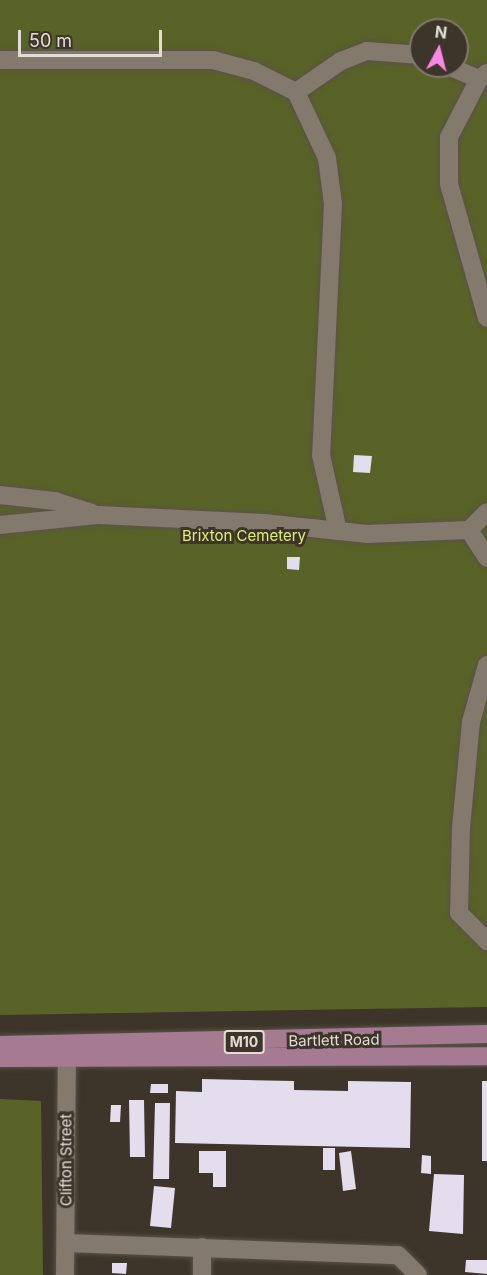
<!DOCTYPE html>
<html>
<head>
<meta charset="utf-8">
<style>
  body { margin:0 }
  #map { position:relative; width:487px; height:1275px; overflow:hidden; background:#3d3529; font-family:Inter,sans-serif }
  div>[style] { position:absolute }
  .green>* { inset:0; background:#5a6327 }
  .building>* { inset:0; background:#e4dded }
  .roads { filter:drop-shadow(0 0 2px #595249) drop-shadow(0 0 2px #595249) }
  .minor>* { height:18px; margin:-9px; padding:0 9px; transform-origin:9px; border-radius:9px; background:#83796c }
  .major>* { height:18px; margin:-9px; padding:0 9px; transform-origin:9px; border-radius:9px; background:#a67a90 }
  span { translate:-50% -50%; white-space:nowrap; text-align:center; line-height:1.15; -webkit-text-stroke:6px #3d3529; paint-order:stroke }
  .shield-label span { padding:2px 4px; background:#3d3529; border:2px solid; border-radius:4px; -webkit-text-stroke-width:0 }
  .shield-label { font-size:14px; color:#e2dcd5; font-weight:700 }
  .park-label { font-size:15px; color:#ddf072 }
  .street-label { font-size:15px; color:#e2dcd5 }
  .north { position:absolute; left:409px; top:18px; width:60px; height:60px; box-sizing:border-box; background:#3d3529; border:2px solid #7f786e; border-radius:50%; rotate:7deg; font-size:16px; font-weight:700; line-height:24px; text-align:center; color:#e2dcd5 }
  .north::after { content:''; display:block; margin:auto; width:21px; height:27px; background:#f987e8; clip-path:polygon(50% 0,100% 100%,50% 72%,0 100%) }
  .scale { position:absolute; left:18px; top:30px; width:144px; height:27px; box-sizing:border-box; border:3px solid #e2dcd5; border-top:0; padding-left:8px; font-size:18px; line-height:21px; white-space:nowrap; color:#e2dcd5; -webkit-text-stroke:4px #3d3529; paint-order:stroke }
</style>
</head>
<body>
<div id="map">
  <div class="green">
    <i style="clip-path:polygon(evenodd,0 0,487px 0,487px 1007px,0 1015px,0 0,421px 30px,457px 30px,457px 66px,421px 66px,421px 30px)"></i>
    <i style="clip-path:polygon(0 1099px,41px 1101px,43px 1275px,0 1275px)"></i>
  </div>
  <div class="building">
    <i style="clip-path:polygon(354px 455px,372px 456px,370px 473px,353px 472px)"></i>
    <i style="clip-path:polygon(287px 557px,300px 557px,299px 570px,287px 569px)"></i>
    <i style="clip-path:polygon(202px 1079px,294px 1081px,294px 1090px,348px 1091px,348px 1081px,411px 1082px,410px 1148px,175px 1143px,176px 1091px,202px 1092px)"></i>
    <i style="clip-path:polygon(482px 1081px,487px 1081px,487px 1161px,482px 1161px)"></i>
    <i style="clip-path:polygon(151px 1084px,168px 1084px,168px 1093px,150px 1093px)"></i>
    <i style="clip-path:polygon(129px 1100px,144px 1100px,145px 1157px,130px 1157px)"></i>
    <i style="clip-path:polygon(155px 1103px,170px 1103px,169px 1179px,153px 1179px)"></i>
    <i style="clip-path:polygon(111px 1105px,121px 1105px,120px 1122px,110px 1122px)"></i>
    <i style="clip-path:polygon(323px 1148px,335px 1148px,335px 1170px,323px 1170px)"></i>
    <i style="clip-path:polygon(199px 1151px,226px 1151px,226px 1187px,213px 1187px,213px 1173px,199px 1173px)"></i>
    <i style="clip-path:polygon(351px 1151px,356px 1189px,343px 1191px,339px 1153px)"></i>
    <i style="clip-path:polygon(422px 1155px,431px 1156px,431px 1174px,421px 1173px)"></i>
    <i style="clip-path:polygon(434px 1174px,464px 1175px,463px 1234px,429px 1231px)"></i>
    <i style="clip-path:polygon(154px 1186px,175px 1188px,171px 1228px,150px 1226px)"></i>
    <i style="clip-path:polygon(466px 1260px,487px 1260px,487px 1274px,465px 1272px)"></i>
    <i style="clip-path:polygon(112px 1263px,127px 1263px,126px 1274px,112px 1273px)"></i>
  </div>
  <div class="roads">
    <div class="minor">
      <i style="left:0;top:60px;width:213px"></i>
      <i style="left:213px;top:60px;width:42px;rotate:15deg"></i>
      <i style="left:254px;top:71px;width:47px;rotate:26.6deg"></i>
      <i style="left:296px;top:92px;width:55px;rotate:-34.6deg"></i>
      <i style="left:341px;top:61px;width:28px;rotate:-21deg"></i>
      <i style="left:367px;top:51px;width:54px;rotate:4.2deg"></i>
      <i style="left:448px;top:66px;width:34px;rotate:23deg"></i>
      <i style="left:487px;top:73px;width:10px;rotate:143deg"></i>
      <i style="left:479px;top:79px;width:65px;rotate:117.3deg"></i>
      <i style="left:449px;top:137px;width:47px;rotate:90deg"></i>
      <i style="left:449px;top:184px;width:139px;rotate:74.2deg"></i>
      <i style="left:296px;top:92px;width:73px;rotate:64.8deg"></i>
      <i style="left:327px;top:158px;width:46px;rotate:82.6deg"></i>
      <i style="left:333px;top:204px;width:251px;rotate:92.7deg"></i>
      <i style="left:321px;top:455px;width:78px;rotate:77.4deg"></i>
      <i style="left:0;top:495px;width:55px;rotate:6.2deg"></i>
      <i style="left:55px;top:501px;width:39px;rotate:18deg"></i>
      <i style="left:0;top:525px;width:100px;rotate:-5.8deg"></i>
      <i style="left:99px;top:515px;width:165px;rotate:2.8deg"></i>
      <i style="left:264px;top:523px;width:104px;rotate:6.1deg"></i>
      <i style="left:367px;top:534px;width:102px;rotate:-2.2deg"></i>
      <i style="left:469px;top:530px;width:25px;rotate:-45deg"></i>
      <i style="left:469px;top:530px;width:33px;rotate:57deg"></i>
      <i style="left:487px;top:665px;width:59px;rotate:105.7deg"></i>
      <i style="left:471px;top:722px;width:105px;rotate:95.4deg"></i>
      <i style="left:461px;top:827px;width:86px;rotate:91.3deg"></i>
      <i style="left:459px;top:913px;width:40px;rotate:45deg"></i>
      <i style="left:66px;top:1243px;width:332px;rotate:2.1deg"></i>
      <i style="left:398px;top:1255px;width:28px;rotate:45deg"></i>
      <i style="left:202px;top:1247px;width:28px;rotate:90deg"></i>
      <i style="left:65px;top:1275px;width:230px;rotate:-89.5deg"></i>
    </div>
    <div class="major">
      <i style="left:0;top:1045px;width:487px;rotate:-1.3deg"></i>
      <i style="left:0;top:1058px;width:487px;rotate:-0.2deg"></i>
    </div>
  </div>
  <div class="shield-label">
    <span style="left:244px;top:1042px">M10</span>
  </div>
  <div class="park-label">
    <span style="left:244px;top:536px">Brixton Cemetery</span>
  </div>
  <div class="street-label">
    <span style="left:334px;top:1040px;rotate:-1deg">Bartlett Road</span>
    <span style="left:66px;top:1160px;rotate:-90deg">Clifton Street</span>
  </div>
  <div class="north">N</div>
  <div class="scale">50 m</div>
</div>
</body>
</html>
